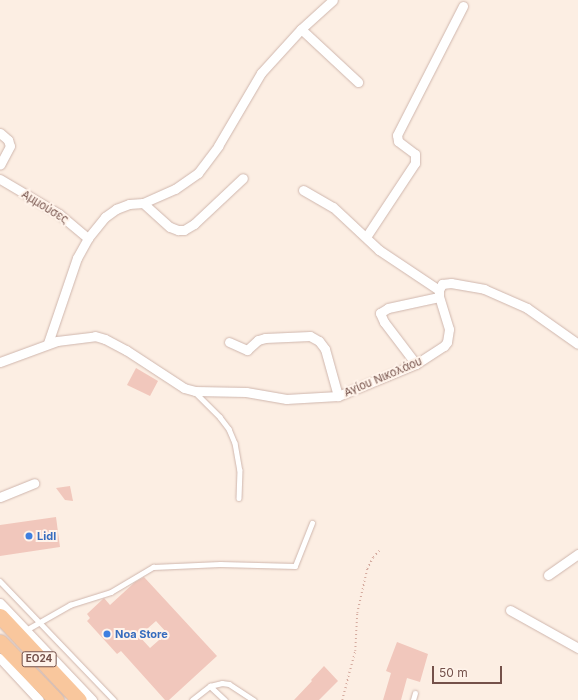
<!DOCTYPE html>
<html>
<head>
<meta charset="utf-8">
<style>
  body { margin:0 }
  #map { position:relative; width:578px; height:700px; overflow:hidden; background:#fceee3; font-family:Inter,sans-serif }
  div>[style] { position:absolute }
  .building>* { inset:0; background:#f1c7bc }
  .path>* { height:1.5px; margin-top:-0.75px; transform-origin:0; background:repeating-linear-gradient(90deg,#d5ab9f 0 1px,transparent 0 4px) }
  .roads { filter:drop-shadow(0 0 1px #cfb6ad) drop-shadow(0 0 1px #cfb6ad) }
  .lane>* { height:4.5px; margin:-2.25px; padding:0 2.25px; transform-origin:2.25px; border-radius:2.25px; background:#fff }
  .street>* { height:9px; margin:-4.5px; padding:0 4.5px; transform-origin:4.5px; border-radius:4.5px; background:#fff }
  .primary>* { height:15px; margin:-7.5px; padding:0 7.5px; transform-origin:7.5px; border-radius:7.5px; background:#f9c79d }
  .dots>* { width:11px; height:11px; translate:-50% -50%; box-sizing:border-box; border:2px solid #fff3ea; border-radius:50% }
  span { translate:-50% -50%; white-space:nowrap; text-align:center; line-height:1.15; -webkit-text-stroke:4px #fff3ea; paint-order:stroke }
  .shield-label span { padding:1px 3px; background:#fff3ea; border:1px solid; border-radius:3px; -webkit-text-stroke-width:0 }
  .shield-label { font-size:10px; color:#74514a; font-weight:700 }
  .street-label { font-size:11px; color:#74514a }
  .shop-label { font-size:11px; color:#366cbe; font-weight:700 }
  .left { translate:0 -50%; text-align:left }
  .scale { position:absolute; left:432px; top:666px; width:70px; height:18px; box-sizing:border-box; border:2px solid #74514a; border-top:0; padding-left:5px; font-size:12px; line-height:14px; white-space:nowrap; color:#74514a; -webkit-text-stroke:3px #fff3ea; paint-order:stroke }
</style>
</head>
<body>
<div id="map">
  <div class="building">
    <i style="clip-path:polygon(136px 368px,158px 381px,150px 396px,127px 385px)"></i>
    <i style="clip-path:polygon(70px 486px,73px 501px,65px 500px,56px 488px)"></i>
    <i style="clip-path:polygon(56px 517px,60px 547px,0 556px,0 525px)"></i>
    <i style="clip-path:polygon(evenodd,144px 577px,217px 656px,169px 700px,165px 700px,121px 651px,117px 654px,87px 621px,90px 618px,87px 614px,104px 598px,110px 605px,135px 582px,144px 577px,156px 621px,167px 633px,150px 648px,139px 636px,156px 621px)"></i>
    <i style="clip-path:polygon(397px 642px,428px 654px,420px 682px,407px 678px,401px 700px,383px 700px,391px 673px,386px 671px)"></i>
    <i style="clip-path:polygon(324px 666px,338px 681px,319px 700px,294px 700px,312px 681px,311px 680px)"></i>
  </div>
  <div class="path">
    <i style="left:342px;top:700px;width:51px;rotate:-75.1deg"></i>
    <i style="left:355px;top:651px;width:38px;rotate:-87deg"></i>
    <i style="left:357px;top:613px;width:45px;rotate:-77.2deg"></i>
    <i style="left:367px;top:569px;width:13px;rotate:-63deg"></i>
    <i style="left:373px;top:557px;width:11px;rotate:-45deg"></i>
  </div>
  <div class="roads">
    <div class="lane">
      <i style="left:196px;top:393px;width:34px;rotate:45deg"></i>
      <i style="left:220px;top:417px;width:15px;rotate:53deg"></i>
      <i style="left:229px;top:429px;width:15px;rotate:67deg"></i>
      <i style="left:235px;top:443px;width:27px;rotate:80deg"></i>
      <i style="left:240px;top:470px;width:28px;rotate:92deg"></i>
      <i style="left:0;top:581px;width:165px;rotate:46.2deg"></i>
      <i style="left:26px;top:630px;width:51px;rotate:-29.6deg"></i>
      <i style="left:70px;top:605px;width:43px;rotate:-17.6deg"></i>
      <i style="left:111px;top:592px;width:49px;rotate:-30.8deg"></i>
      <i style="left:153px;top:567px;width:67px;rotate:-2.6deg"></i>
      <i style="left:220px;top:564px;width:75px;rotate:1.5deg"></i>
      <i style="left:295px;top:566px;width:46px;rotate:-68.4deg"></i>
      <i style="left:210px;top:686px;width:12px;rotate:-14deg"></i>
      <i style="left:222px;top:683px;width:7px;rotate:8deg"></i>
      <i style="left:229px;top:684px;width:30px;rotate:33deg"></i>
      <i style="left:192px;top:700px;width:23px;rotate:-38deg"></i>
      <i style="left:210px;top:686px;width:21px;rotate:43deg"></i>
      <i style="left:413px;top:700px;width:7px;rotate:-74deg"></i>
    </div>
    <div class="street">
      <i style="left:301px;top:29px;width:78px;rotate:42.9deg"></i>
      <i style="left:0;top:133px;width:11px;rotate:41deg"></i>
      <i style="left:8px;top:140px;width:6px;rotate:72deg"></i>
      <i style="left:10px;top:146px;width:21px;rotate:118deg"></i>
      <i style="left:0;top:179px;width:69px;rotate:30.7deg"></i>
      <i style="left:59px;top:214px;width:38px;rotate:40deg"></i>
      <i style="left:303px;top:190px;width:34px;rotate:30deg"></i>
      <i style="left:333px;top:207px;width:63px;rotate:43.1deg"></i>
      <i style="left:379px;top:250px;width:72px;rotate:33.7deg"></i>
      <i style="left:143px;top:203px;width:35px;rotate:-24deg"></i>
      <i style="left:175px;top:189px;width:28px;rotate:-35deg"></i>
      <i style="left:198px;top:173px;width:34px;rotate:-53deg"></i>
      <i style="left:218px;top:146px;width:85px;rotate:-59.5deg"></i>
      <i style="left:261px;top:73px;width:59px;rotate:-47.7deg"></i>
      <i style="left:301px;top:29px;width:43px;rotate:-42.2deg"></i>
      <i style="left:366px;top:237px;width:89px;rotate:-56.5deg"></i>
      <i style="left:415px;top:163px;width:9px;rotate:-90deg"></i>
      <i style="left:415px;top:154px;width:21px;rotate:-143deg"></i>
      <i style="left:398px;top:141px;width:6px;rotate:-99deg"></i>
      <i style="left:397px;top:135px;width:145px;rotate:-62.9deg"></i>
      <i style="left:229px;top:342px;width:20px;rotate:24deg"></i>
      <i style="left:247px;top:350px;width:15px;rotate:-42deg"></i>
      <i style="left:258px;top:340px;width:7px;rotate:-16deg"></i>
      <i style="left:265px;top:338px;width:45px;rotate:-2.5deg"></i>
      <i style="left:310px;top:336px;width:10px;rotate:29deg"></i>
      <i style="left:319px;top:341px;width:10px;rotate:53deg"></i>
      <i style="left:325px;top:349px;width:49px;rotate:74.5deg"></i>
      <i style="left:48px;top:343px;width:90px;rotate:-71.2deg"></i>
      <i style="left:77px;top:258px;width:23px;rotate:-61deg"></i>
      <i style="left:88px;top:238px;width:27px;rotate:-51deg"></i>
      <i style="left:105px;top:217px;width:14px;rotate:-36deg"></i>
      <i style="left:116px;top:209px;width:14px;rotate:-21deg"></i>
      <i style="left:129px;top:204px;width:14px;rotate:-4deg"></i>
      <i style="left:143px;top:203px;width:36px;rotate:42deg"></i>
      <i style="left:170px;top:227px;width:9px;rotate:21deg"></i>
      <i style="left:178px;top:230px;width:6px"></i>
      <i style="left:184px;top:230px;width:12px;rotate:-31deg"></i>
      <i style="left:194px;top:224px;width:67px;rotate:-43.2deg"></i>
      <i style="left:0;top:362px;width:61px;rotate:-20.2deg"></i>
      <i style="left:57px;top:341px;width:38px;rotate:-7deg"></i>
      <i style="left:95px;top:336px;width:10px;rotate:17deg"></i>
      <i style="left:105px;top:339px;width:24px;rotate:28deg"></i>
      <i style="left:126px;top:350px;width:69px;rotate:33.2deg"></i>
      <i style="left:184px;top:388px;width:11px;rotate:15deg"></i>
      <i style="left:195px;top:391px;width:51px;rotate:1.1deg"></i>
      <i style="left:246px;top:392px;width:41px;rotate:9.9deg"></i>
      <i style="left:286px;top:399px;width:52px;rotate:-3.3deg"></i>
      <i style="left:338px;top:396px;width:84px;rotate:-22.3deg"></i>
      <i style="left:416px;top:364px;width:33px;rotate:-33deg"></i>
      <i style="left:444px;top:346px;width:5px;rotate:-53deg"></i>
      <i style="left:447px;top:342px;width:13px;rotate:-81deg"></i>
      <i style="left:449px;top:329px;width:34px;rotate:-107deg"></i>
      <i style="left:439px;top:297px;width:7px;rotate:-90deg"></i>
      <i style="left:439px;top:290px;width:7px;rotate:-63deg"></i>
      <i style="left:442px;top:284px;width:9px;rotate:-6deg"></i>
      <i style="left:451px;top:283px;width:34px;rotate:10deg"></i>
      <i style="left:484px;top:289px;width:47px;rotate:23.8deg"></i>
      <i style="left:527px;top:308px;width:62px;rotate:35.2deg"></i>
      <i style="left:416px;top:364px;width:53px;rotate:-127.3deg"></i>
      <i style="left:384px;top:322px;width:10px;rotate:-114deg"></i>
      <i style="left:380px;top:313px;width:9px;rotate:-32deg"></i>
      <i style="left:388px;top:308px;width:52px;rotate:-12.2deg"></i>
      <i style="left:0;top:497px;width:37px;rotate:-22deg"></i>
      <i style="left:548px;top:575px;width:37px;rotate:-35deg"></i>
      <i style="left:0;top:603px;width:134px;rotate:46.5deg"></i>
      <i style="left:510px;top:610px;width:78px;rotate:29.2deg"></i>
      <i style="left:0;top:658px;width:57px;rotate:47.1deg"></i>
    </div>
    <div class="primary">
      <i style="left:0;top:616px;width:115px;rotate:46.8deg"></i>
      <i style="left:0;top:642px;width:81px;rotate:46deg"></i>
    </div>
  </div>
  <div class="dots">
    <i style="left:29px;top:536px;background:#3f7fe0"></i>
    <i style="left:107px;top:634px;background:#3f7fe0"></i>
  </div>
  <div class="shield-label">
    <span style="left:39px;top:659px">ΕΟ24</span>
  </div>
  <div class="street-label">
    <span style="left:45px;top:207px;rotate:32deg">Αμμούσες</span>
    <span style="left:383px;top:377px;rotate:-23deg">Αγίου Νικολάου</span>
  </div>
  <div class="shop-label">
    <span class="left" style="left:37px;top:536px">Lidl</span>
    <span class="left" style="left:115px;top:634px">Noa Store</span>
  </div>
  <div class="scale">50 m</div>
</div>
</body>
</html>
